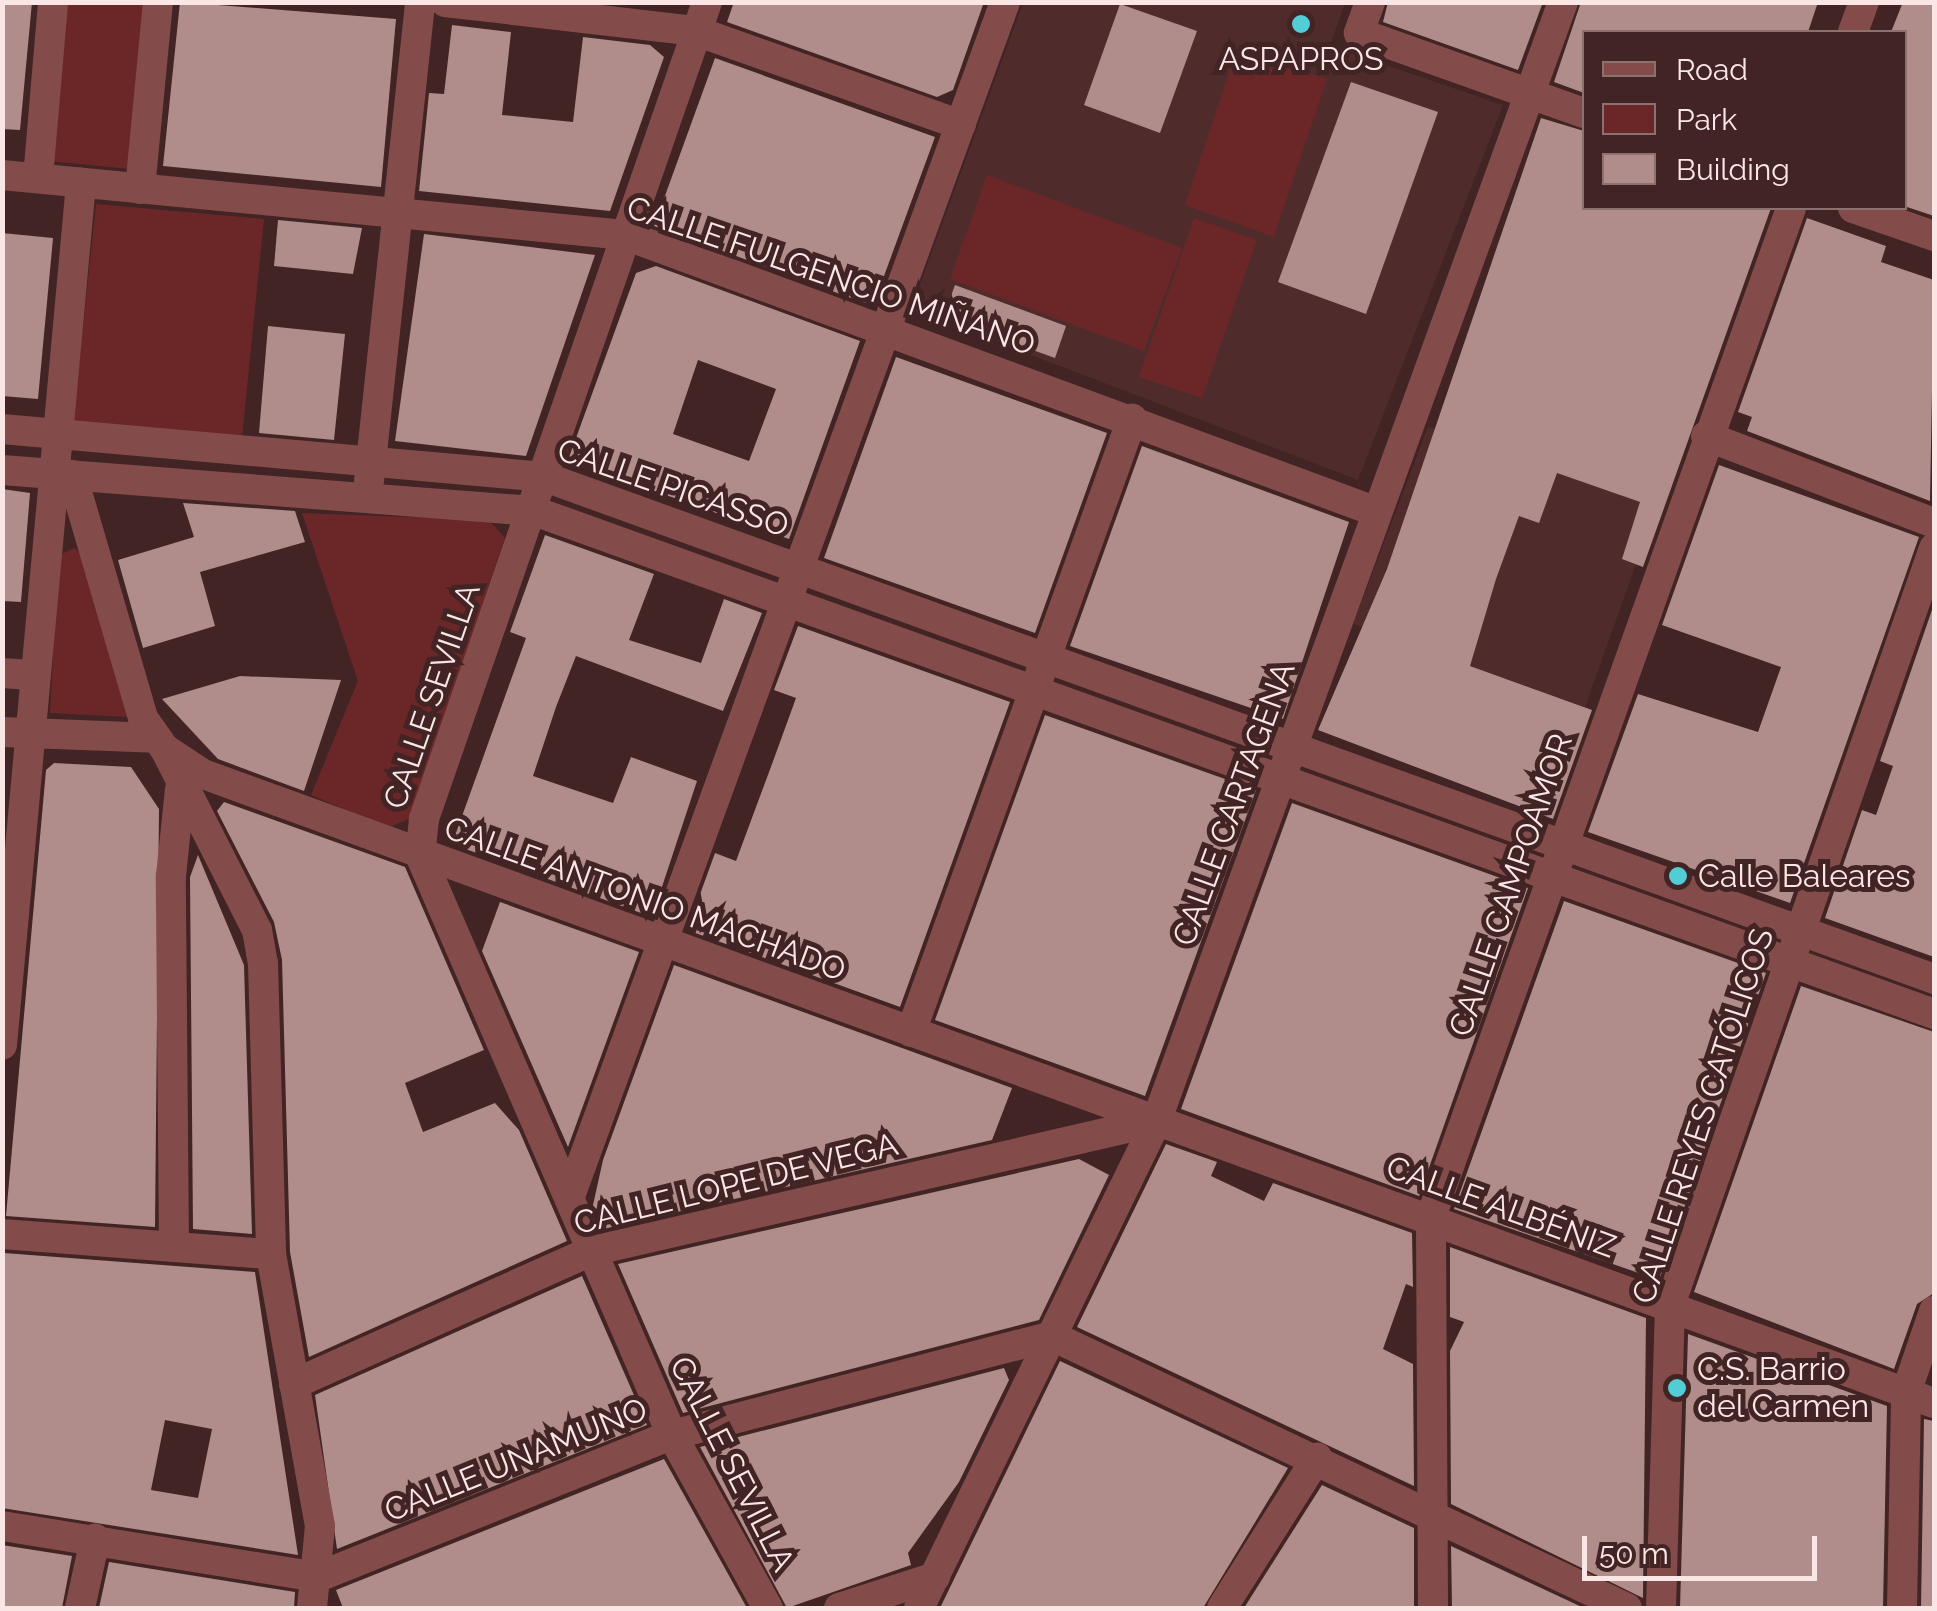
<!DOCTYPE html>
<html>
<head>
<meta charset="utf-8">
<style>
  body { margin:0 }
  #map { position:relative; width:1937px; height:1611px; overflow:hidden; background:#412423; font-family:Raleway,sans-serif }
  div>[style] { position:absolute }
  .built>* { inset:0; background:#4f2c2b }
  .green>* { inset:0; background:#6b2728 }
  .building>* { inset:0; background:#b08c8a }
  .street>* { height:30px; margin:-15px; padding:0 15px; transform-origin:15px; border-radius:15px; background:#834c4a }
  .dots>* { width:28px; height:28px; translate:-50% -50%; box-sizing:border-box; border:5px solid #412423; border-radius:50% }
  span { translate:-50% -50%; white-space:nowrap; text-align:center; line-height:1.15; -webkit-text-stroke:10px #412423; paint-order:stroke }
  .poi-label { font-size:32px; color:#fae6e5 }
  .left { translate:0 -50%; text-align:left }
  .street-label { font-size:32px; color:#fae6e5 }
  .frame { position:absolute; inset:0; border:5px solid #fae6e5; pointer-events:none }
  .legend { position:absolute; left:1582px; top:30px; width:325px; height:180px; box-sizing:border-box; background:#412423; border:2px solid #8b7271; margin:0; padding:12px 18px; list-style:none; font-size:30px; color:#fae6e5 }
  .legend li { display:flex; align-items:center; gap:20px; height:50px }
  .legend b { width:50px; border:2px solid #8b7271 }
  .scale { position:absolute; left:1582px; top:1536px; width:235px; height:45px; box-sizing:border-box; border:5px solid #fae6e5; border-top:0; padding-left:12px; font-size:30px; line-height:35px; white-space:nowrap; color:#fae6e5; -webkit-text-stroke:8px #412423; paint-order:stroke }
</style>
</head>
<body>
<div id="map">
  <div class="built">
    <i style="clip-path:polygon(1023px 3px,1345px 3px,1330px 46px,1503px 105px,1358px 480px,911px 309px)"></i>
    <i style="clip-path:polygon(1428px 427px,1656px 508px,1585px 707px,1353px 624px)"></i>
  </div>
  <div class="green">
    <i style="clip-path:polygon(64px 3px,146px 3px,130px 169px,49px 161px)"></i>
    <i style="clip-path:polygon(1237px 49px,1327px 79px,1274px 237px,1185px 205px)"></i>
    <i style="clip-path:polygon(987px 175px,1182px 248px,1144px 351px,950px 279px)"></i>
    <i style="clip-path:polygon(96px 204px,264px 219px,242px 438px,73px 421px)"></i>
    <i style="clip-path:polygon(1194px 218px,1257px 240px,1202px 398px,1139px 377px)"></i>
    <i style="clip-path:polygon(302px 513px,489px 520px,505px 538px,409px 819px,388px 828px,311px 795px,358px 681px)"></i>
    <i style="clip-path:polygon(74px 548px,88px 561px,128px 717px,50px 713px,58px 556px)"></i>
  </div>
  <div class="building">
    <i style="clip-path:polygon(2px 2px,32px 2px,20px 130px,2px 129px)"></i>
    <i style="clip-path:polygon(180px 2px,396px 19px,381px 187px,163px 166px)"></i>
    <i style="clip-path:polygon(734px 2px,984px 2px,953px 90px,937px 97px,727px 22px)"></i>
    <i style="clip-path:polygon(1388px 2px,1543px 2px,1518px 70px,1383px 22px)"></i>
    <i style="clip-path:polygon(1581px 2px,1818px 2px,1808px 32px,1584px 32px,1584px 93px,1554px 82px)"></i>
    <i style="clip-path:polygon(1903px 2px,1934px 2px,1934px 216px,1904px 206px,1904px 32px,1891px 32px)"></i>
    <i style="clip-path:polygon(1120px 4px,1197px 31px,1160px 133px,1084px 105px)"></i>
    <i style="clip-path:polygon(452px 25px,511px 32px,502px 115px,573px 122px,583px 37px,650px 45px,664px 57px,610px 211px,419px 191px,429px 93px,444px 94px)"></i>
    <i style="clip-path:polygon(715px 58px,935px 137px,873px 306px,654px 226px)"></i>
    <i style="clip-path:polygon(1351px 82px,1438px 112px,1366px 314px,1278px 282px)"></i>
    <i style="clip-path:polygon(1541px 118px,1584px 131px,1584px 208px,1771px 208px,1643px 567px,1622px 559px,1640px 502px,1557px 473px,1539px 523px,1519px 516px,1496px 579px,1470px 666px,1592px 710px,1553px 819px,1318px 730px,1387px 569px)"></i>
    <i style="clip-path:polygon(1807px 218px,1886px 246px,1881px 262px,1934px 280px,1930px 501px,1747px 431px,1752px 417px,1738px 412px)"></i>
    <i style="clip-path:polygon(278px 220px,362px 228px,353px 274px,274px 266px)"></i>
    <i style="clip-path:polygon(2px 233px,53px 238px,38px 399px,2px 396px)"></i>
    <i style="clip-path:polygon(424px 234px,595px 255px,526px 456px,395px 441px)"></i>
    <i style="clip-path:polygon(evenodd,656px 266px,860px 341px,789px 539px,568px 460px,636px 273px,656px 266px,698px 360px,776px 389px,749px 461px,673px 434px,698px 360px)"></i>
    <i style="clip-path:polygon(955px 285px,1066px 326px,1055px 358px,943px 318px)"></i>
    <i style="clip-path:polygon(268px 326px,345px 334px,334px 440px,259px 433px)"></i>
    <i style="clip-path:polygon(896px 357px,1107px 433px,1035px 633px,824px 558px)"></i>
    <i style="clip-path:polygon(1142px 446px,1349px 522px,1283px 719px,1070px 646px)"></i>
    <i style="clip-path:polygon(1719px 465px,1919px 537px,1790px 903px,1588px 832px,1638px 694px,1758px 732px,1781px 667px,1662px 625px)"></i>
    <i style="clip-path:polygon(2px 489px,30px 493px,21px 602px,2px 601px)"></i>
    <i style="clip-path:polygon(183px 503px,295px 511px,305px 542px,200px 572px,215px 626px,143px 648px,118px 560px,194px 537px)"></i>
    <i style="clip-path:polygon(545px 535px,654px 574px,629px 640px,701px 663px,724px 599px,762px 613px,723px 711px,576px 656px,556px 707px,533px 776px,613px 803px,631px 757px,697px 781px,652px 917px,452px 844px,526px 638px,510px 632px)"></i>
    <i style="clip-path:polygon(1934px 604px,1934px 957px,1825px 918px,1862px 810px,1876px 815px,1893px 766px,1880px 761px)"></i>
    <i style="clip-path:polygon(798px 626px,1010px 702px,900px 1007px,687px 930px,715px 853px,736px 861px,772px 764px,796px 698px,774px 690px)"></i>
    <i style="clip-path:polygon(240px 676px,341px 680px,304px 791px,218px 759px,162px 699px)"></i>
    <i style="clip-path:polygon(1045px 715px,1256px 790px,1145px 1096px,935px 1020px)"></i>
    <i style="clip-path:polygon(54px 763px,131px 767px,159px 809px,155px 1227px,6px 1216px,46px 770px)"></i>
    <i style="clip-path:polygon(224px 802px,405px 867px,484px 1050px,405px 1083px,423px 1132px,495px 1103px,519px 1130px,567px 1241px,309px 1357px,290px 1252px,282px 960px,274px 922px,217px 811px)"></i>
    <i style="clip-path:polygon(1292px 803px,1528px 888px,1419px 1196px,1181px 1109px)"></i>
    <i style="clip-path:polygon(198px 855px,244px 965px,252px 1234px,193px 1229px,190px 877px)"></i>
    <i style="clip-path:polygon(1564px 901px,1766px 973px,1659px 1280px,1454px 1209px)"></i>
    <i style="clip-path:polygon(500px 902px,639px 952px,568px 1147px,482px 951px)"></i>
    <i style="clip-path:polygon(674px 965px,1012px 1088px,992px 1140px,603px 1229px,593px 1205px,603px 1160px)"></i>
    <i style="clip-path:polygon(1801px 986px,1934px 1032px,1934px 1293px,1917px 1304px,1894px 1369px,1694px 1292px)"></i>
    <i style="clip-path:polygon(1166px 1144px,1217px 1162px,1211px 1176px,1264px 1201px,1273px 1183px,1412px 1233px,1413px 1287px,1406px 1284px,1383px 1349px,1413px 1364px,1414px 1486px,1077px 1327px)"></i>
    <i style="clip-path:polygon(1079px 1159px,1109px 1175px,1039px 1320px,683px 1413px,618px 1264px)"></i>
    <i style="clip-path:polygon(1450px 1247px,1646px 1318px,1643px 1598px,1451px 1504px,1450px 1351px,1464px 1322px,1450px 1317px)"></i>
    <i style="clip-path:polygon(evenodd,4px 1253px,255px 1272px,298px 1555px,2px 1508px,4px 1253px,165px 1420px,212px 1429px,198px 1498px,151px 1490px,165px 1420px)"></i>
    <i style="clip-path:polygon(582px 1276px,647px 1425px,337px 1549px,315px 1395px)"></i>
    <i style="clip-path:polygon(1688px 1334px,1887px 1406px,1883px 1608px,1680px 1608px)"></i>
    <i style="clip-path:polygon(1060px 1361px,1288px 1468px,1203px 1608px,940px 1608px)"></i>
    <i style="clip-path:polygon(1004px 1368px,1009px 1380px,959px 1482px,908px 1553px,911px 1565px,787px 1608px,700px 1447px)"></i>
    <i style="clip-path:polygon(1924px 1419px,1934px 1421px,1934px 1608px,1921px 1608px)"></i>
    <i style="clip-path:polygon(664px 1459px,747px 1608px,343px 1608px,336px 1590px)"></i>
    <i style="clip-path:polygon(1322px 1485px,1414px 1528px,1414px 1608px,1244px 1608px)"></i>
    <i style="clip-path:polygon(2px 1545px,72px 1556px,62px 1608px,2px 1608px)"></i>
    <i style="clip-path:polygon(1451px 1546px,1584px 1608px,1452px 1608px)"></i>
    <i style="clip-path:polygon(109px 1562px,295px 1592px,294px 1608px,99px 1608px)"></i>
  </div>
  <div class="street">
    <i style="left:445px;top:2px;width:253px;rotate:6.6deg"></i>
    <i style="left:696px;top:31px;width:281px;rotate:19.5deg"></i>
    <i style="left:707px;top:2px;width:865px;rotate:109.11deg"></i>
    <i style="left:424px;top:819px;width:36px;rotate:96deg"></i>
    <i style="left:420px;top:855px;width:632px;rotate:66.52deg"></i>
    <i style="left:672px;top:1435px;width:198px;rotate:61deg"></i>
    <i style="left:1370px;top:2px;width:33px;rotate:110deg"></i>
    <i style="left:1359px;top:33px;width:239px;rotate:19.6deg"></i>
    <i style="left:1853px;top:32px;width:32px;rotate:-70deg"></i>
    <i style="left:2px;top:175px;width:626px;rotate:5.5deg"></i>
    <i style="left:625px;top:235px;width:801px;rotate:20.22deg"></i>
    <i style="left:38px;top:178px;width:177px;rotate:-85.1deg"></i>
    <i style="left:140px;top:189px;width:188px;rotate:-84.5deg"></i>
    <i style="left:1853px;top:208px;width:86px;rotate:19.1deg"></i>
    <i style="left:2px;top:429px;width:545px;rotate:5.05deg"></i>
    <i style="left:545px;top:477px;width:1477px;rotate:19.87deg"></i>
    <i style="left:1706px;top:436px;width:244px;rotate:20.9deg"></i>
    <i style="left:2px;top:470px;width:534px;rotate:4.41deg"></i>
    <i style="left:534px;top:511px;width:1488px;rotate:19.76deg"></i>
    <i style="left:72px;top:475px;width:253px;rotate:73.7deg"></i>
    <i style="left:143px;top:718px;width:38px;rotate:55deg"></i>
    <i style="left:165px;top:749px;width:45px;rotate:33.3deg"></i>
    <i style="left:203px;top:774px;width:1842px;rotate:19.97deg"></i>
    <i style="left:369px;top:481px;width:482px;rotate:-83.9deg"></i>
    <i style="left:2px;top:673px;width:32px;rotate:4deg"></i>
    <i style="left:2px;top:732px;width:153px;rotate:2.2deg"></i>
    <i style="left:165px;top:749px;width:203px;rotate:63.1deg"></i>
    <i style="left:257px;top:930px;width:34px;rotate:80deg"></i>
    <i style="left:263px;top:963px;width:291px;rotate:88.4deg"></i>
    <i style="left:271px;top:1254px;width:276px;rotate:79.8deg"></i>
    <i style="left:320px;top:1526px;width:82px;rotate:95.6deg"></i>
    <i style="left:911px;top:1032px;width:652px;rotate:-70.17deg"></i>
    <i style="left:2px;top:1045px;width:866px;rotate:-84.76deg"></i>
    <i style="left:570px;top:1196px;width:1271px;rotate:-69.98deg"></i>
    <i style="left:2px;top:1234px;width:270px;rotate:4.3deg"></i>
    <i style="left:174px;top:1247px;width:371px;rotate:-90.5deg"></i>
    <i style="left:171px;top:876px;width:87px;rotate:-84.1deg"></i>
    <i style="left:294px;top:1384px;width:326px;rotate:-24.1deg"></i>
    <i style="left:592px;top:1251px;width:576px;rotate:-12.95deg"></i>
    <i style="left:2px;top:1526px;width:320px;rotate:9.2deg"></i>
    <i style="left:318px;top:1577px;width:381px;rotate:-21.9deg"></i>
    <i style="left:672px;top:1435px;width:393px;rotate:-14.6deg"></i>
    <i style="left:1052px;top:1336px;width:636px;rotate:25.32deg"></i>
    <i style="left:80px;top:1608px;width:71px;rotate:-77.7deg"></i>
    <i style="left:839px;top:1608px;width:101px;rotate:-17.9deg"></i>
    <i style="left:919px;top:1608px;width:541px;rotate:-64deg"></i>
    <i style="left:1156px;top:1122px;width:1192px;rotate:-70.03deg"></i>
    <i style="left:1222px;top:1608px;width:178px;rotate:-57.7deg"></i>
    <i style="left:1433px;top:1608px;width:391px;rotate:-90.3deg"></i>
    <i style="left:1431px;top:1217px;width:1071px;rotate:-70.36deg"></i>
    <i style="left:1661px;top:1608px;width:303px;rotate:-88.3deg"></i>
    <i style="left:1670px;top:1305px;width:802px;rotate:-70.77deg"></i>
    <i style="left:1902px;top:1608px;width:215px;rotate:-88.9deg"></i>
    <i style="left:1906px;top:1393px;width:87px;rotate:-71.1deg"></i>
  </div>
  <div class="dots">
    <i style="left:1301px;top:24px;background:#52ccd5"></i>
    <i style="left:1678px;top:876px;background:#52ccd5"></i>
    <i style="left:1677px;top:1388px;background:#52ccd5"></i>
  </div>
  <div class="poi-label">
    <span style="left:1301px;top:59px">ASPAPROS</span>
    <span class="left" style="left:1698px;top:876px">Calle Baleares</span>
    <span class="left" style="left:1697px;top:1388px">C.S. Barrio<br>del Carmen</span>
  </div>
  <div class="street-label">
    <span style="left:831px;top:276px;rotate:19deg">CALLE FULGENCIO MIÑANO</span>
    <span style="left:673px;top:488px;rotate:19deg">CALLE PICASSO</span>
    <span style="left:432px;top:696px;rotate:-71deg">CALLE SEVILLA</span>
    <span style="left:1234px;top:804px;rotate:-70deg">CALLE CARTAGENA</span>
    <span style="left:1511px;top:885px;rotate:-71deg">CALLE CAMPOAMOR</span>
    <span style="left:645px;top:899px;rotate:20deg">CALLE ANTONIO MACHADO</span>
    <span style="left:1703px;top:1116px;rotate:-72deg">CALLE REYES CATÓLICOS</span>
    <span style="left:736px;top:1184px;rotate:-14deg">CALLE LOPE DE VEGA</span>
    <span style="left:1501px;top:1207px;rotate:20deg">CALLE ALBÉNIZ</span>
    <span style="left:516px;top:1460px;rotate:-22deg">CALLE UNAMUNO</span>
    <span style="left:732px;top:1464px;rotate:63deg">CALLE SEVILLA</span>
  </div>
  <div class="frame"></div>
  <ul class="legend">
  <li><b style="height:12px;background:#834c4a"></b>Road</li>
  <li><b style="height:28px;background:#6b2728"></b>Park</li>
  <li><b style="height:28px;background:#b08c8a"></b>Building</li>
  </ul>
  <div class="scale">50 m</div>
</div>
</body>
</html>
